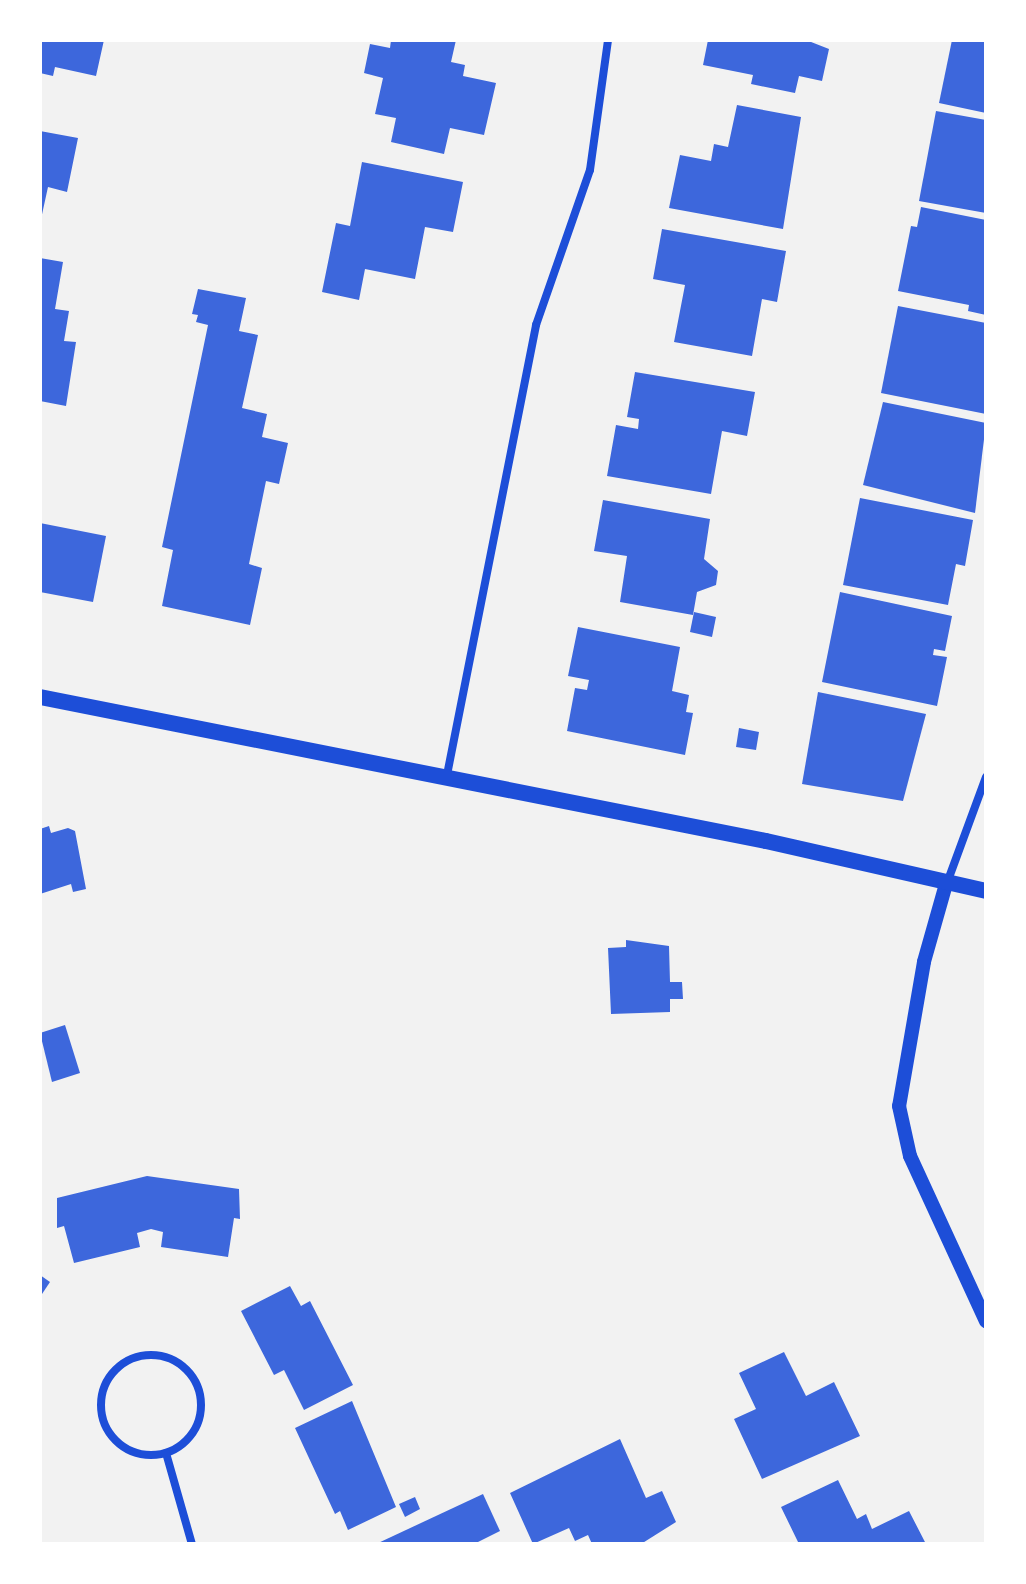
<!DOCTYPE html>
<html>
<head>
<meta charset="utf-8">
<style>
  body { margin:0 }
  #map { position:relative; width:1026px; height:1584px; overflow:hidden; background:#f2f2f2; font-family:"Work Sans",sans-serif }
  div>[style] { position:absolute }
  .building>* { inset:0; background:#3d67dc }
  .minor>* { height:8px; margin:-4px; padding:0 4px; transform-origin:4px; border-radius:4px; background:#1d4ed8 }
  .minor>.ring { margin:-4px; padding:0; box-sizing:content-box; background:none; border:8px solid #1d4ed8; border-radius:50% }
  .tertiary>* { height:14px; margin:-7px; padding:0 7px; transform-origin:7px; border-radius:7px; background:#1d4ed8 }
  .secondary>* { height:16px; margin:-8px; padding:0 8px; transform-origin:8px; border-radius:8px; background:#1d4ed8 }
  span { translate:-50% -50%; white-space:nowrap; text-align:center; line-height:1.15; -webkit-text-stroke:6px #fff; paint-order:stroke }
  .frame { position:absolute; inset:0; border:42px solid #fff; pointer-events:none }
</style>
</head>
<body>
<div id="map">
  <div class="building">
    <i style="clip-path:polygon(40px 40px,104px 40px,96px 76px,55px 67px,53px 76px,40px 73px)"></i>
    <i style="clip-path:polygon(391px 40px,456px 40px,451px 62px,465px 65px,463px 76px,496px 83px,484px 135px,450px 128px,444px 154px,391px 142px,396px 118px,375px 114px,383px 78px,364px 73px,370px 44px,390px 48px)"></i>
    <i style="clip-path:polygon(708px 40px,806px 40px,829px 49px,822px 81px,799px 76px,795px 93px,751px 84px,753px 75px,703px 65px)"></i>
    <i style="clip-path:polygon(952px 40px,986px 40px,986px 113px,939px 103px)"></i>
    <i style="clip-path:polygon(737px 105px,801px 117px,783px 229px,669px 208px,680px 155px,711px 161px,714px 144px,728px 147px)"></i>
    <i style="clip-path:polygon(936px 111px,986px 120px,986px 213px,919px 201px)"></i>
    <i style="clip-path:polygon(40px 131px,78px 138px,67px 192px,48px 187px,41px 219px)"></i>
    <i style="clip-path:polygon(362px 162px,463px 182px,453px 232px,425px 227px,415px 279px,365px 269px,359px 300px,322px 292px,336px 223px,350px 226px)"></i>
    <i style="clip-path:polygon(921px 207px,986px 220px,986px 315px,968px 311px,969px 305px,898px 291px,911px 226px,917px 227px)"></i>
    <i style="clip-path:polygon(662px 229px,786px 251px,777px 302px,762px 299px,752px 356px,674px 342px,685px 285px,653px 279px)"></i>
    <i style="clip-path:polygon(40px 258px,63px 262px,55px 309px,69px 311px,64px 341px,76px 342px,66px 406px,40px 401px)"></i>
    <i style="clip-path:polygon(198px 289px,246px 298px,239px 331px,258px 335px,242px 408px,267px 414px,262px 437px,288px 443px,279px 484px,266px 481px,249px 564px,262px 568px,250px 625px,162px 606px,173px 550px,162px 547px,208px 325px,196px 322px,198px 315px,192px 314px)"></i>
    <i style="clip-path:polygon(898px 306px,986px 323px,986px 414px,881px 393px)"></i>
    <i style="clip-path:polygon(635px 372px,755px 392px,747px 436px,722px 431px,711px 494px,607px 476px,616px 425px,638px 429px,639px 419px,627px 417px)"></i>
    <i style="clip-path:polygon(883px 402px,986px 423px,975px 513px,863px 485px)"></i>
    <i style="clip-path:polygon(860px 498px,973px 520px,965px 566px,956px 564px,948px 605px,843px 585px)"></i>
    <i style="clip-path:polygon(603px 500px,710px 519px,704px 559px,718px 571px,716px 585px,697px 592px,693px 615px,620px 602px,627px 556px,594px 551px)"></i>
    <i style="clip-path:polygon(40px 523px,106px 536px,93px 602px,40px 592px)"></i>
    <i style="clip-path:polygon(840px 592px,952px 616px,945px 651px,934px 649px,933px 655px,947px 657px,937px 706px,822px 682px)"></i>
    <i style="clip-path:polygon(694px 612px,716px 617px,712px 637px,690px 632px)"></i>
    <i style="clip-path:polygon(578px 627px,680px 647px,672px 691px,689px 695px,686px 712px,693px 713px,685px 755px,567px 731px,575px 688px,587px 690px,589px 680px,568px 676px)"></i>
    <i style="clip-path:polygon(818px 692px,926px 714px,903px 801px,802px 784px)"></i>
    <i style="clip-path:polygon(739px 728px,759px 732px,756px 750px,736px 747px)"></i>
    <i style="clip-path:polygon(49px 826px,51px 833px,68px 828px,75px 831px,86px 889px,73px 892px,71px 884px,40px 894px,40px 829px)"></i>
    <i style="clip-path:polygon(626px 940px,669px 946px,670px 982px,682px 982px,683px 999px,670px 999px,670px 1012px,611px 1014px,608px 948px,626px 947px)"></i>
    <i style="clip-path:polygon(65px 1025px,80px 1073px,52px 1082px,40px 1033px)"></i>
    <i style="clip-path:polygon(147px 1176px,239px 1189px,240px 1219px,234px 1218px,228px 1257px,161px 1247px,163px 1232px,151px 1229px,137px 1233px,140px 1247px,74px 1263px,64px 1226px,57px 1228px,57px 1198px)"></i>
    <i style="clip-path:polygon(40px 1275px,50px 1282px,40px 1297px)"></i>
    <i style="clip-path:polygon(290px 1286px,301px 1306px,310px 1301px,353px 1385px,304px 1410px,284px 1370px,274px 1375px,241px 1311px)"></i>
    <i style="clip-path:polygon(784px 1352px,806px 1396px,834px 1382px,860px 1436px,762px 1479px,734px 1419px,756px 1409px,739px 1373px)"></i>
    <i style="clip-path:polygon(352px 1401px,396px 1507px,348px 1530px,340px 1511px,335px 1514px,295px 1428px)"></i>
    <i style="clip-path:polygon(620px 1439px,646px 1498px,662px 1491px,676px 1522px,641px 1544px,592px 1544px,588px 1535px,575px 1541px,569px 1528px,533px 1544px,510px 1493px)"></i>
    <i style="clip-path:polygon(838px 1480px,857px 1519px,866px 1514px,872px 1529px,909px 1511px,926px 1544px,799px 1544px,781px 1507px)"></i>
    <i style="clip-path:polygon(483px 1494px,500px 1531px,474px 1544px,376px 1544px)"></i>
    <i style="clip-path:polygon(415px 1497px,420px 1509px,405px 1517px,399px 1504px)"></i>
  </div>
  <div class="minor">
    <i style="left:446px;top:780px;width:464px;rotate:-78.8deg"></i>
    <i style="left:536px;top:325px;width:164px;rotate:-70.8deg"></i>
    <i style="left:590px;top:170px;width:131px;rotate:-82.1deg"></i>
    <i style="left:947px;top:883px;width:113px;rotate:-69.8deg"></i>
    <i class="ring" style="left:101px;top:1355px;width:92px;height:92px"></i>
    <i style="left:166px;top:1453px;width:95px;rotate:74.1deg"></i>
  </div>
  <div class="tertiary">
    <i style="left:946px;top:884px;width:81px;rotate:105.8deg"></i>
    <i style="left:924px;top:962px;width:146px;rotate:99.8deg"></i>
    <i style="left:899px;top:1106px;width:51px;rotate:77.6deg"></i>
    <i style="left:910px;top:1156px;width:182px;rotate:65.3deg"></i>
  </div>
  <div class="secondary">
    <i style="left:40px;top:697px;width:740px;rotate:11.22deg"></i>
    <i style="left:766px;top:841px;width:226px;rotate:12.8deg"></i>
  </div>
  <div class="frame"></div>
</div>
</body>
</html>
